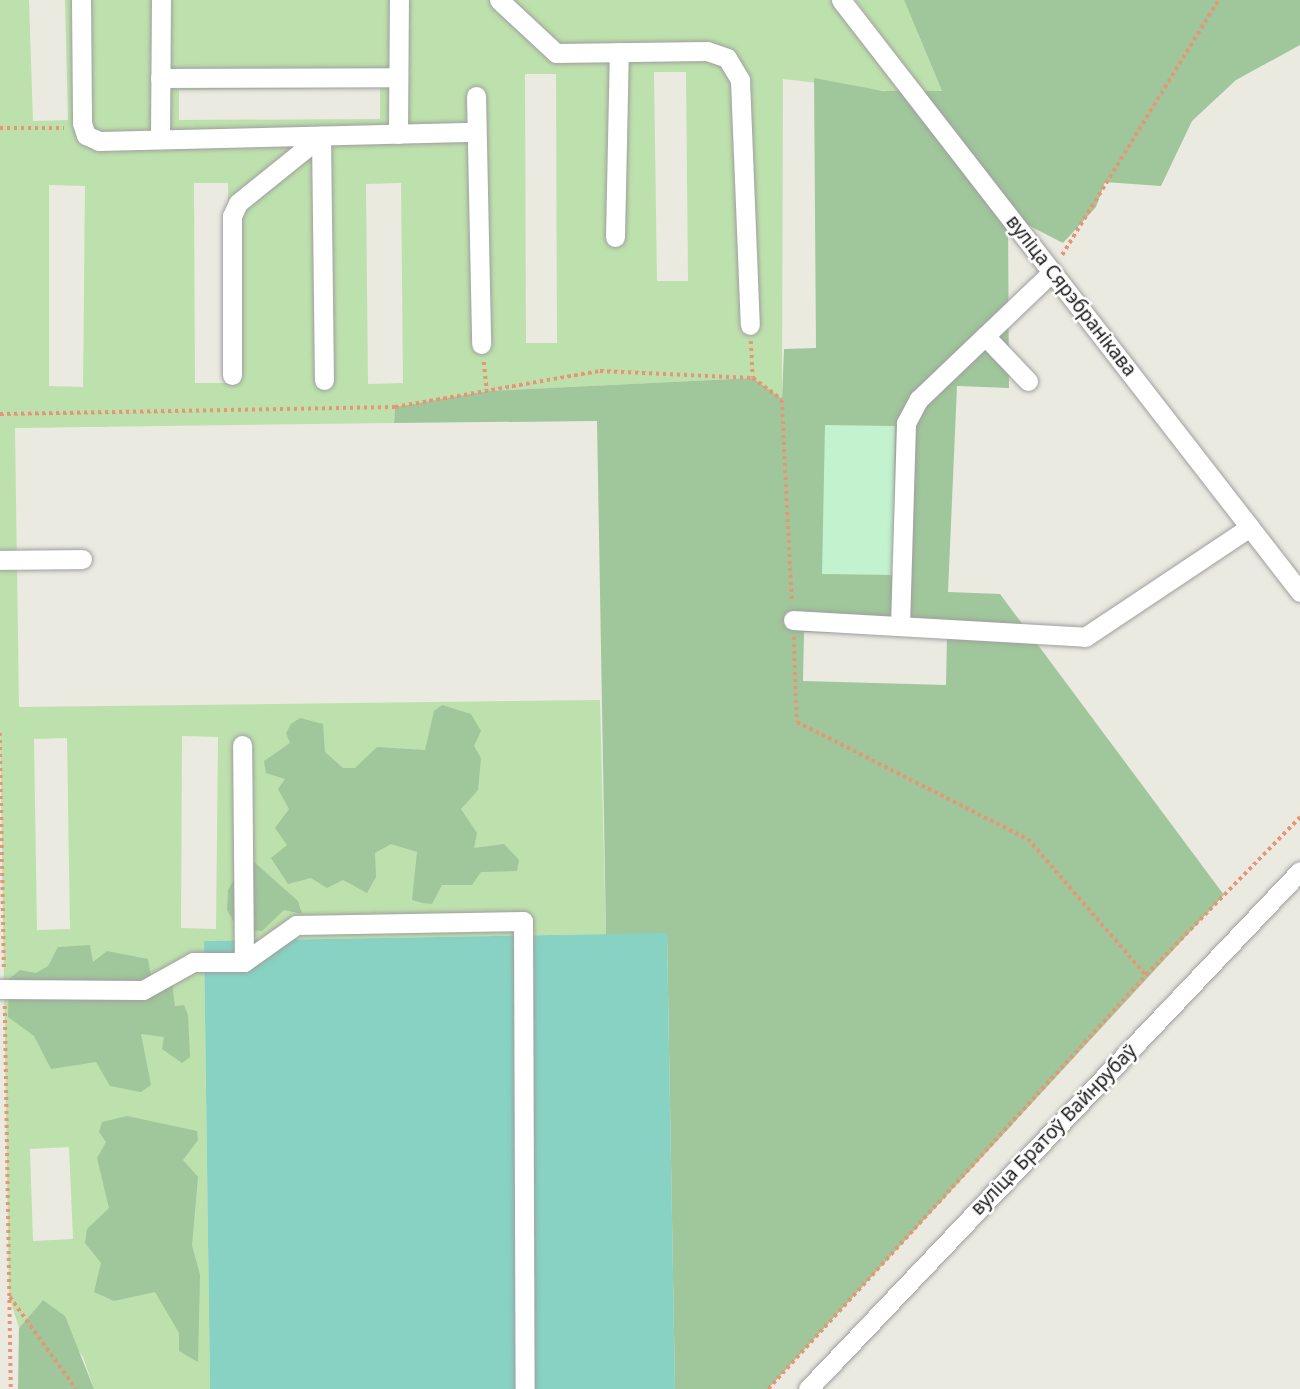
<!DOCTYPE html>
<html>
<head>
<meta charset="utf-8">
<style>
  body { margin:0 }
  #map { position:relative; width:1300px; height:1389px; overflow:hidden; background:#ebeae1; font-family:"Noto Sans",sans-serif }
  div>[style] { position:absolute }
  .grass>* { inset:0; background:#bde1ac }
  .forest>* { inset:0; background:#a0c69b }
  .park>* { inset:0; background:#c2f2ce }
  .pitch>* { inset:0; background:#87d2c2 }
  .path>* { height:3.5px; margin-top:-1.75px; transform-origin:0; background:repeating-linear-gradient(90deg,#e99575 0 3.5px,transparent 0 7px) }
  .roads { filter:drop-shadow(0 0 2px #9f9f9f) drop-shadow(0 0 2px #9f9f9f) }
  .minor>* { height:19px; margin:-9.5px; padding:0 9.5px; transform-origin:9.5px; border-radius:9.5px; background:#fff }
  span { translate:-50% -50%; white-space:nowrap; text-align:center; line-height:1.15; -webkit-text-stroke:5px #fff; paint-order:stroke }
  .street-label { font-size:19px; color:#1b1b1b }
</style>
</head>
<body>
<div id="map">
  <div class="grass">
    <i style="clip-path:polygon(evenodd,0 0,29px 0,33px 121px,68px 120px,65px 0,841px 0,914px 94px,783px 79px,782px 400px,753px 378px,487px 391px,395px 407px,394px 423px,15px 428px,19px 707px,600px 700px,606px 934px,204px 941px,210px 1389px,94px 1389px,83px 1357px,43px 1300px,19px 1328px,9px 1296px,0 733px,0 0,654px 72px,686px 72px,688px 281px,657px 281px,654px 72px,0 0,525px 74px,556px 74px,557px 343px,526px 343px,525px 74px,0 0,380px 88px,380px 119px,179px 120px,179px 90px,380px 88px,0 0,194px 183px,228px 183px,229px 383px,195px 383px,194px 183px,0 0,401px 183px,403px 383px,368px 384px,366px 184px,401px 183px,0 0,49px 185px,85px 186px,83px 387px,49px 386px,49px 185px,0 0,182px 736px,218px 737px,216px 929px,181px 928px,182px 736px,0 0,67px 738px,70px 929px,37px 930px,34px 739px,67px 738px,0 0,69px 1147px,73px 1239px,33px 1241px,30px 1149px,69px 1147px)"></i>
    <i style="clip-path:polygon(855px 0,904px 0,942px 91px,933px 104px)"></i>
  </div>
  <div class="forest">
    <i style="clip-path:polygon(evenodd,904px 0,1300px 0,1300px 45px,1236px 80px,1192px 121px,1161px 186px,1105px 182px,1096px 207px,1063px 243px,1008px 215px,1009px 388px,957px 386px,948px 592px,1000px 594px,1224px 895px,768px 1389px,675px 1389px,667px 934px,606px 934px,597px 421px,394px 423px,395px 407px,487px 391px,753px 378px,782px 399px,784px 349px,816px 348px,814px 78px,883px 91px,942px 91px,904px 0,804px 632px,947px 636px,946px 685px,803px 681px,804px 632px)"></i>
    <i style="clip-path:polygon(442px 705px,471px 714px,481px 731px,474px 746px,481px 758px,478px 790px,461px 809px,477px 833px,474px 848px,504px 844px,519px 860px,517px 871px,481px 872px,472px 885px,442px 885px,432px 904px,423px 903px,412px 900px,417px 852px,391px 844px,375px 853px,376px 877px,367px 893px,343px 880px,327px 888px,311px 878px,288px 884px,271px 858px,287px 845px,275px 828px,289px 809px,278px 789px,285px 779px,266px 773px,264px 761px,290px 743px,286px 733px,291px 724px,300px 718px,323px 724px,325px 752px,343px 768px,355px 768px,377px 747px,425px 750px,434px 711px)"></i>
    <i style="clip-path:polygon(254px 862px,298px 901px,302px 914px,284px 910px,262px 931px,238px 929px,227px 910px,228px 890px,243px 865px)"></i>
    <i style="clip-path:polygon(90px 945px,93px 962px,107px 951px,148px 959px,151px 976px,172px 983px,175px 1006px,184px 1005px,188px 1015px,190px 1057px,182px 1063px,162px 1049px,164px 1037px,141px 1034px,151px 1085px,141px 1092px,110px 1086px,96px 1062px,51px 1069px,34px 1036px,8px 1017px,9px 979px,20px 970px,36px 973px,48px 966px,58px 947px)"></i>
    <i style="clip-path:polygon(127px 1116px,197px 1131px,198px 1140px,183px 1160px,198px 1177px,192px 1245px,200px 1275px,198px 1362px,179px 1351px,179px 1333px,155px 1292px,114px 1301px,94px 1292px,101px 1263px,85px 1243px,87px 1229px,109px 1208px,97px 1158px,106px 1142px,99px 1132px,102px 1122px)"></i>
    <i style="clip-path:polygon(43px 1300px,65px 1316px,94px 1389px,18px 1389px,19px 1328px)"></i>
  </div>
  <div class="park">
    <i style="clip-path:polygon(825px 425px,895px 426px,893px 575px,822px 574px)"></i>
  </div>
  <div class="pitch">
    <i style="clip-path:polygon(667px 933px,675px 1389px,210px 1389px,204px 941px)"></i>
  </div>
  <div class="path">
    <i style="left:0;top:128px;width:64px"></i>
    <i style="left:1062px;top:255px;width:299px;rotate:-58.5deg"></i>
    <i style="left:751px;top:341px;width:37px;rotate:87deg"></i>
    <i style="left:484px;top:362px;width:29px;rotate:84deg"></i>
    <i style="left:0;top:414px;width:395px;rotate:-1deg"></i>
    <i style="left:395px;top:407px;width:208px;rotate:-10deg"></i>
    <i style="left:600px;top:371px;width:153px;rotate:2.6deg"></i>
    <i style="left:753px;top:378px;width:36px;rotate:37deg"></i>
    <i style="left:782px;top:400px;width:202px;rotate:87.2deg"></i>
    <i style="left:794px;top:637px;width:85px;rotate:88deg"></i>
    <i style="left:797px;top:722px;width:259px;rotate:26.9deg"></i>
    <i style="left:1028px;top:839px;width:180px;rotate:49.1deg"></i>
    <i style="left:0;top:733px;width:237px;rotate:89deg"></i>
    <i style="left:5px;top:1006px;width:383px;rotate:89.1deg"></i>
    <i style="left:10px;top:1297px;width:113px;rotate:54.3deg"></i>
    <i style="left:768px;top:1389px;width:561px;rotate:-47.6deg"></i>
    <i style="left:1146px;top:975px;width:221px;rotate:-45.7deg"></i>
  </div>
  <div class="roads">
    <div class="minor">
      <i style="left:81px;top:0;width:123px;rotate:89.5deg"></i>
      <i style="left:82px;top:123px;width:13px;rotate:72deg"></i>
      <i style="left:86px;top:135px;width:14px;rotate:25deg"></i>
      <i style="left:99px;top:141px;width:377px;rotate:-1.4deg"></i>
      <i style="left:499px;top:0;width:78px;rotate:42.9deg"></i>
      <i style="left:556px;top:53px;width:151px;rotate:-0.8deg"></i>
      <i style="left:707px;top:51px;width:21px;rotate:19deg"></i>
      <i style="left:727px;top:58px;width:26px;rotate:59deg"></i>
      <i style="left:740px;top:80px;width:245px;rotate:87.7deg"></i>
      <i style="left:841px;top:0;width:749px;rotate:52.21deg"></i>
      <i style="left:160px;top:78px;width:238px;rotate:-0.2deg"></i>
      <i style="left:476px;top:96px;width:248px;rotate:88.8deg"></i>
      <i style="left:398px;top:134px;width:134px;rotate:-89.6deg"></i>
      <i style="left:321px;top:136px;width:244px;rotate:89.3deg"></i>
      <i style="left:160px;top:139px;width:139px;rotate:-89.6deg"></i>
      <i style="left:615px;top:237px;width:185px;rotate:-88.8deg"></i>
      <i style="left:232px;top:375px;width:159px;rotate:-90deg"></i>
      <i style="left:232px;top:216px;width:14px;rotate:-65deg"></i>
      <i style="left:238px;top:203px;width:107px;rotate:-38.9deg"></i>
      <i style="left:1028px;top:381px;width:62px;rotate:-133.7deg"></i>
      <i style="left:985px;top:336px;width:93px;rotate:-43.7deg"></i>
      <i style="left:0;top:560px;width:82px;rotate:-0.7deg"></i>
      <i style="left:793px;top:620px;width:292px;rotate:3.3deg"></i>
      <i style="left:1085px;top:637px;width:198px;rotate:-33.7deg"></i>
      <i style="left:900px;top:626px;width:203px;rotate:-88.3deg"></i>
      <i style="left:906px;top:423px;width:27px;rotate:-62deg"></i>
      <i style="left:919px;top:399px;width:91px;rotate:-43.7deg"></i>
      <i style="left:244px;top:962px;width:64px;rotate:-35.4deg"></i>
      <i style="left:296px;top:925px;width:227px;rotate:-1deg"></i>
      <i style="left:523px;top:921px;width:468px;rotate:89.8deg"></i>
      <i style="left:0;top:989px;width:143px;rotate:0.4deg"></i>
      <i style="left:143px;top:990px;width:57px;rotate:-29.2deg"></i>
      <i style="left:193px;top:962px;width:51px"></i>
      <i style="left:244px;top:962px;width:217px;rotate:-90.5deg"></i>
      <i style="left:808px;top:1389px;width:714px;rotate:-46.47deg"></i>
    </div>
  </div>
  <div class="street-label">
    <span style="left:1071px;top:296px;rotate:52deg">вуліца Сярэбранікава</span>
    <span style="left:1054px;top:1130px;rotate:-46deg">вуліца Братоў Вайнрубаў</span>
  </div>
</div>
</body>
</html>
